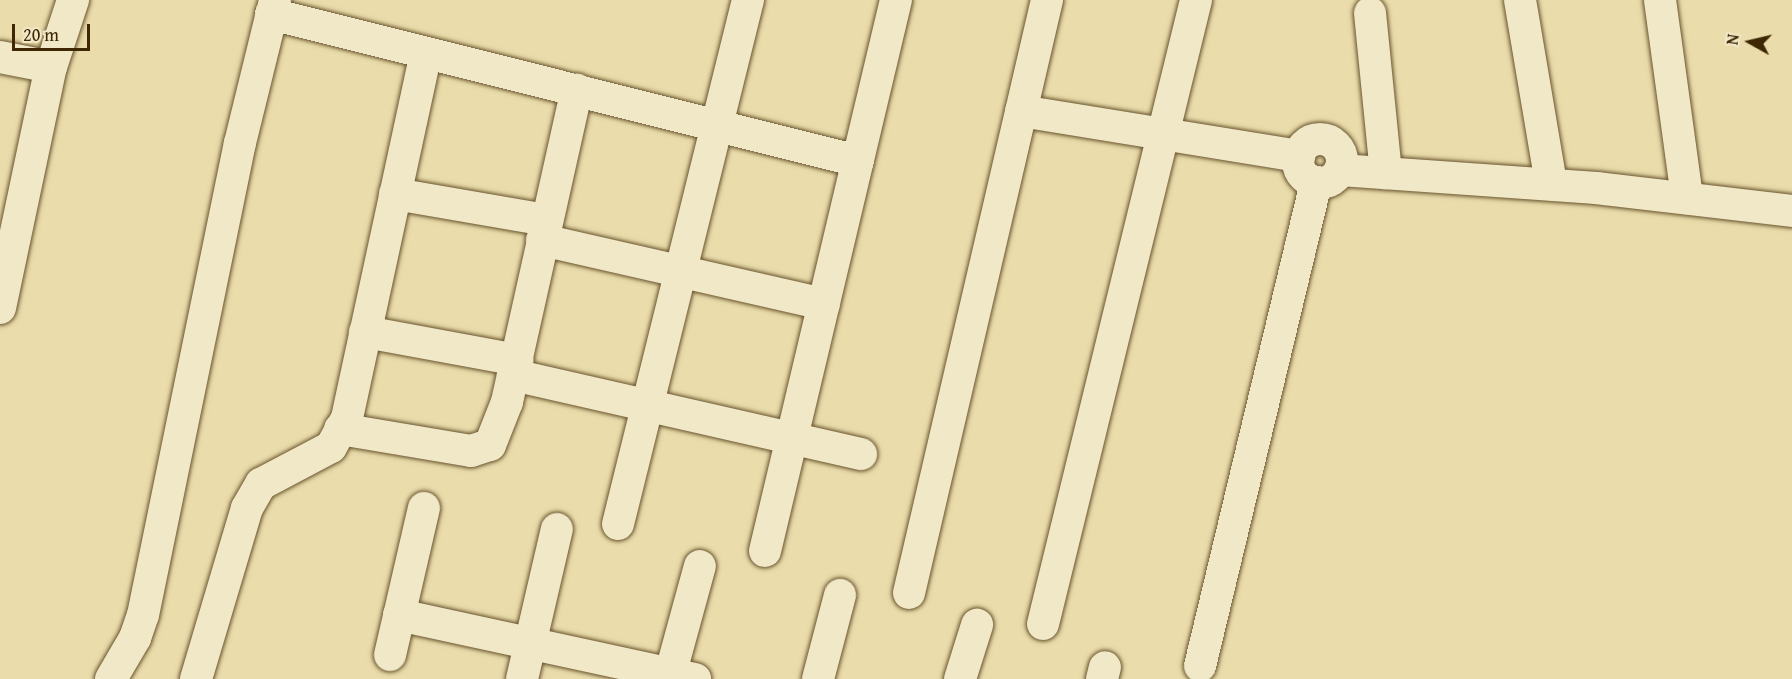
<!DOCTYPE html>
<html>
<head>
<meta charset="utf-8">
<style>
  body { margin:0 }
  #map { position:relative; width:1792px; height:679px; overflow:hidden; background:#eadcab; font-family:"Gentium Book Plus",serif }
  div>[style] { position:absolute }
  .roads { filter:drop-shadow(0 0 2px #69542d) drop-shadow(0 0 2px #69542d) }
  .minor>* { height:32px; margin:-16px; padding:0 16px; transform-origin:16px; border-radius:16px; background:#f1e8c8 }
  .minor>.ring { margin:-16px; padding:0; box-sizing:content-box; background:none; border:32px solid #f1e8c8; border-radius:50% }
  span { translate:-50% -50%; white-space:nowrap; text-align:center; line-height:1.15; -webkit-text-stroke:4.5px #f1e8c8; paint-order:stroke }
  .north { position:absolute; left:1720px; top:12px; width:60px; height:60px; -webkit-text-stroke:4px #f1e8c8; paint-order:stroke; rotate:278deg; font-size:16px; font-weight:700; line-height:24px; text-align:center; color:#3e2703 }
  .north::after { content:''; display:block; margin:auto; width:21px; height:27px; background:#3e2703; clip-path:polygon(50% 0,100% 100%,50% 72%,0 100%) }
  .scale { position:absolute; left:12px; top:24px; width:78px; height:27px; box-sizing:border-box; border:3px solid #3e2703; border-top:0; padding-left:8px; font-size:18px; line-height:21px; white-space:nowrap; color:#3e2703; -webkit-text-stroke:4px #f1e8c8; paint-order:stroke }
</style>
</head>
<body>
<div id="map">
  <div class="roads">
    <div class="minor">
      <i style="left:1520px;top:0;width:187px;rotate:80.4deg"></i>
      <i style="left:1660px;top:0;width:200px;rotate:82.2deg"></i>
      <i style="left:1370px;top:13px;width:161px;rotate:84.3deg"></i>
      <i style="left:271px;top:14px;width:605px;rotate:14.06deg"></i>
      <i style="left:0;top:57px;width:52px;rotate:11.1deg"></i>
      <i style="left:1021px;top:111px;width:282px;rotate:9.2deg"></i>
      <i class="ring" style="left:1298px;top:139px;width:12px;height:12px"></i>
      <i style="left:1340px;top:170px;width:257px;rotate:4deg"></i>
      <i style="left:1596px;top:188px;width:197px;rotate:6.7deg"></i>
      <i style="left:395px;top:194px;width:152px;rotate:9.8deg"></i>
      <i style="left:542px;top:240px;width:289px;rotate:12.8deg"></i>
      <i style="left:0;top:308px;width:246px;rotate:-78.1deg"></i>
      <i style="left:51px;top:67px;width:71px;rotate:-71.8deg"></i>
      <i style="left:365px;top:332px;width:155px;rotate:10.4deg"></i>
      <i style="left:513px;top:375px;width:357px;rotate:12.8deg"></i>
      <i style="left:340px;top:429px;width:133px;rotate:9.5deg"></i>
      <i style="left:471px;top:451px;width:20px;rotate:-18deg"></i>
      <i style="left:490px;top:445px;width:46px;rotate:-68.4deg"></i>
      <i style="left:507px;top:402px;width:320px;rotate:-77.4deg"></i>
      <i style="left:618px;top:524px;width:540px;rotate:-76.07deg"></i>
      <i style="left:765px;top:551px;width:566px;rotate:-76.63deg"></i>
      <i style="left:909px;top:593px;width:609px;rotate:-76.9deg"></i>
      <i style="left:399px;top:615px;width:303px;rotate:12.2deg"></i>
      <i style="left:1043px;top:624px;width:642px;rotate:-76.22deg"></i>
      <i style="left:390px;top:655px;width:151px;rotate:-77deg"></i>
      <i style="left:1200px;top:666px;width:498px;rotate:-76.5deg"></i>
      <i style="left:111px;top:679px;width:48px;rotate:-59.7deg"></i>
      <i style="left:135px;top:638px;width:24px;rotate:-71deg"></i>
      <i style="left:143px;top:615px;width:482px;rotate:-78.4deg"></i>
      <i style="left:240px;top:143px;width:147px;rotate:-76.2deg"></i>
      <i style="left:196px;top:679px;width:178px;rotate:-73.4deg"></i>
      <i style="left:247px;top:508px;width:28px;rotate:-60deg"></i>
      <i style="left:261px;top:484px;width:79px;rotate:-27.9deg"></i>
      <i style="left:331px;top:447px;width:33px;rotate:-61deg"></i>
      <i style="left:347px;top:418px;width:373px;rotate:-77.8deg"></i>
      <i style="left:522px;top:679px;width:154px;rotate:-76.9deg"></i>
      <i style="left:669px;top:679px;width:117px;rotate:-74.7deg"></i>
      <i style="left:818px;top:679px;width:87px;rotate:-75.3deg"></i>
      <i style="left:960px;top:679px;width:57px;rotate:-72.5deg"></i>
      <i style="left:1102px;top:679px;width:12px;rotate:-76deg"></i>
    </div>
  </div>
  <div class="north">N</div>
  <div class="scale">20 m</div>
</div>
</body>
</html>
